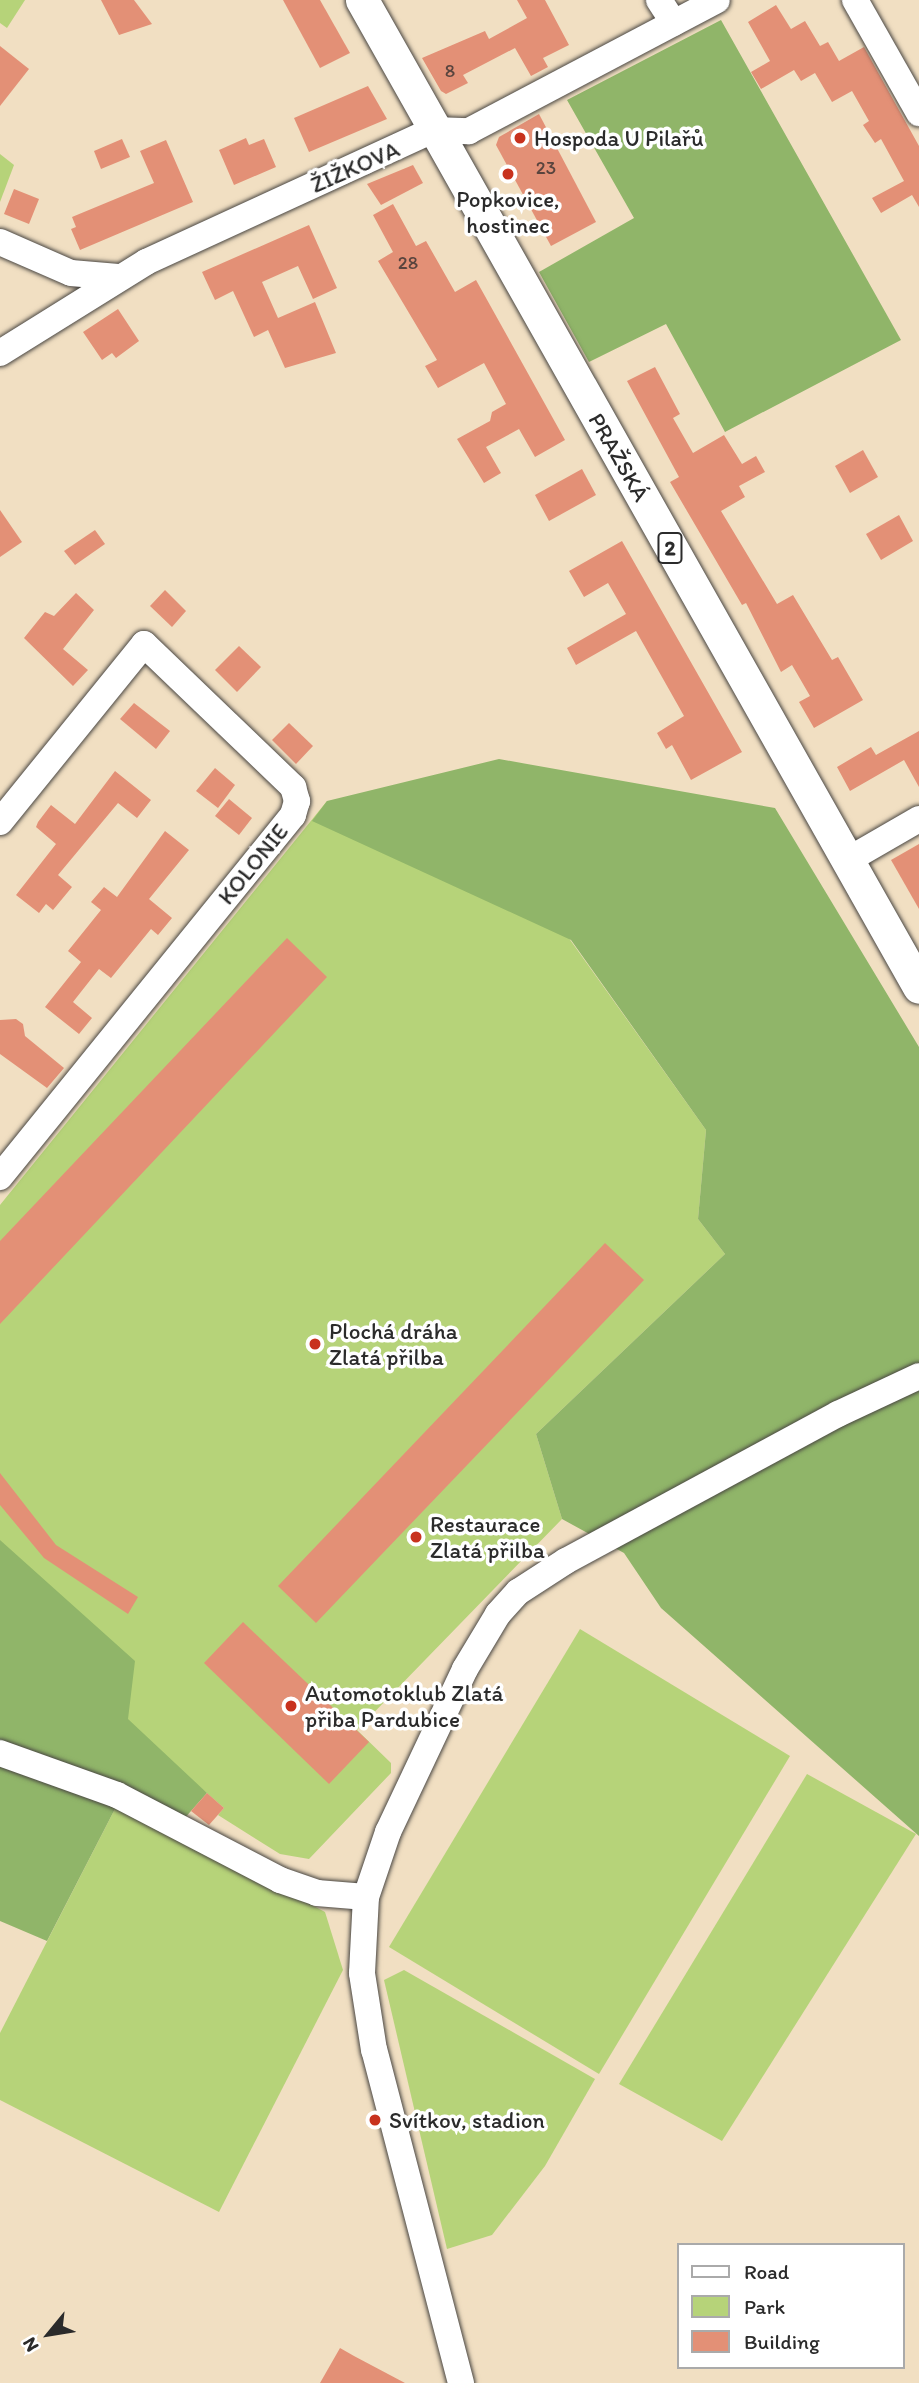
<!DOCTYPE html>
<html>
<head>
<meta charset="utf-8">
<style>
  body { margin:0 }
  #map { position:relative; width:919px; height:2383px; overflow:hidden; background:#f1dfc2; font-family:Itim,sans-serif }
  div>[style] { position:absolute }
  .green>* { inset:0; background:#b6d379 }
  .forest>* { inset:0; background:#90b569 }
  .building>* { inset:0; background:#e39076 }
  .roads { filter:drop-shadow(0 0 2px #494642) drop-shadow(0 0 2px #494642) }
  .minor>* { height:26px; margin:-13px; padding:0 13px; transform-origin:13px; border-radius:13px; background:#fff }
  .major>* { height:33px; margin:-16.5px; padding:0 16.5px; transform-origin:16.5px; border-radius:16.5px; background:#fff }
  .dots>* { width:19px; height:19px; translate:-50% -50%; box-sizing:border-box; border:4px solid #fff; border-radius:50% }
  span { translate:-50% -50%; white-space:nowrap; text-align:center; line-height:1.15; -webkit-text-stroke:7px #fff; paint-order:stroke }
  .number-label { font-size:19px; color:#59443e }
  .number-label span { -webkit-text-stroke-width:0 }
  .shield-label span { padding:2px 5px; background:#fff; border:2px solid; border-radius:5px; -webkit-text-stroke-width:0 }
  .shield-label { font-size:21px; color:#2b2b2b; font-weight:700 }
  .poi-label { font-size:23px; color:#2b2b2b }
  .left { translate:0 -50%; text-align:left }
  .street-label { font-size:23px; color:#2b2b2b }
  .legend { position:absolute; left:677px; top:2243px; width:228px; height:126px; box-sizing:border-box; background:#fff; border:2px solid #aaa; margin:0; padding:9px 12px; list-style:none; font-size:21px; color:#2b2b2b }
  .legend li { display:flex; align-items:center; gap:14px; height:35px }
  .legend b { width:35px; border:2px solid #aaa }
  .north { position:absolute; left:14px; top:2299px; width:70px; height:70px; -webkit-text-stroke:5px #fff; paint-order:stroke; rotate:240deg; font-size:19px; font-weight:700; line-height:28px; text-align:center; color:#2b2b2b }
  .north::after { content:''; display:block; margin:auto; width:24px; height:32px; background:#2b2b2b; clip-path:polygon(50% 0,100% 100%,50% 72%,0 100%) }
</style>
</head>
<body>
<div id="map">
  <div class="green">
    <i style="clip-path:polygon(0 0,25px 0,7px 28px,0 23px)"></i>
    <i style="clip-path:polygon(0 154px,14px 165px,0 202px)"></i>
    <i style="clip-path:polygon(468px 797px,706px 1130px,698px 1219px,725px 1254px,536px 1434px,562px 1519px,357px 1730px,391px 1763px,391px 1773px,309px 1859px,280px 1854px,218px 1815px,224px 1808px,201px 1788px,0 1681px,0 1205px,327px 801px)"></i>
    <i style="clip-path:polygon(580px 1629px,790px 1756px,599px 2074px,389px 1947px)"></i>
    <i style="clip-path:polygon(807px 1774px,916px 1834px,722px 2141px,619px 2084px)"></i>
    <i style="clip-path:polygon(118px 1803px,325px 1912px,343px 1970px,219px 2212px,0 2100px,0 2033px)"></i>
    <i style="clip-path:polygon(404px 1970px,595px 2079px,545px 2166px,492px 2235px,447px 2249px,384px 1980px)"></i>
  </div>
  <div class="forest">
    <i style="clip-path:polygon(721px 20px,901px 340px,725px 432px,666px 324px,589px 362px,539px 272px,634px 218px,567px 100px)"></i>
    <i style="clip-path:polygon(499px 759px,775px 808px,919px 1047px,919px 1836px,661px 1608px,624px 1553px,562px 1519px,536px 1434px,725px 1254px,698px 1219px,706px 1130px,571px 940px,312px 821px,327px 801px)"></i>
    <i style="clip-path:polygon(0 1540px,135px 1661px,128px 1719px,207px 1793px,183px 1820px,118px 1803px,47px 1941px,0 1921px)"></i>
  </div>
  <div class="building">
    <i style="clip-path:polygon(101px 0,134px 0,152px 24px,119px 35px)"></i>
    <i style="clip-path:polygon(283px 0,320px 0,350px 53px,320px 68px)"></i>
    <i style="clip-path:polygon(517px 0,545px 0,569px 45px,543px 58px,548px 67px,531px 76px,515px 48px,463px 75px,468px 83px,446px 94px,441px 91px,422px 58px,485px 31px,489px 39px,527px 18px)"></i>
    <i style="clip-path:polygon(776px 5px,791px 29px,805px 21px,820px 46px,828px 42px,839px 61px,864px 47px,919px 146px,919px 207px,912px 195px,881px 213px,872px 198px,904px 181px,881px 139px,875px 143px,863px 125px,869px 121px,852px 91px,832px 102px,815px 73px,801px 81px,794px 70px,761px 89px,751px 72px,770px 61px,748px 22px)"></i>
    <i style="clip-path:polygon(0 46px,29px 69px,0 106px)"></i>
    <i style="clip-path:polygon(368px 86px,387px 119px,309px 152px,294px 118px)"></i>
    <i style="clip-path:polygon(539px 114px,596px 222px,551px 246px,496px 145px,499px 137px)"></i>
    <i style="clip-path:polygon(246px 138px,249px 145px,264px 139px,276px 167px,234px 185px,219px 150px)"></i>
    <i style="clip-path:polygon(122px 139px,130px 157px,101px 169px,94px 151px)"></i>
    <i style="clip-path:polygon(166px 140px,193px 202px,80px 250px,71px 229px,76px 227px,72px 217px,154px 183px,140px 151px)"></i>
    <i style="clip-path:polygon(413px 165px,423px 183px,381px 205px,367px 184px)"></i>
    <i style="clip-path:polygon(14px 189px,39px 199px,29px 224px,4px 214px)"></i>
    <i style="clip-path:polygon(393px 204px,416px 246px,426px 241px,455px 292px,476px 280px,565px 440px,535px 457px,519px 429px,486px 447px,501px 473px,484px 483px,457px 439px,490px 421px,492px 412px,506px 404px,484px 363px,438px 388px,425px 366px,437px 360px,378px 261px,393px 252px,373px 215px)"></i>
    <i style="clip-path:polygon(309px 225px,337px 288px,313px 299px,298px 266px,262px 282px,278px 318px,315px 302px,336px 353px,285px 368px,268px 330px,254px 337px,233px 291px,215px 300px,202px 272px)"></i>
    <i style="clip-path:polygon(118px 309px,139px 341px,116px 358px,112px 353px,102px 360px,83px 332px)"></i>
    <i style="clip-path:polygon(655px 367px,680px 414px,673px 418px,693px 453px,724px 435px,742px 464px,756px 456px,765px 472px,739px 486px,745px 497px,721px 511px,777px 604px,793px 595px,832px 660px,838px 657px,863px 700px,814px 728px,799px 702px,810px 696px,792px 665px,781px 672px,746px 603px,742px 605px,670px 482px,679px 477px,627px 381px)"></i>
    <i style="clip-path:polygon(863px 450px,878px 477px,850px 493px,835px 466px)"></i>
    <i style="clip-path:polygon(582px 469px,596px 495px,549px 521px,535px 495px)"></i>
    <i style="clip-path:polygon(0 510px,22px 542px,0 557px)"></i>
    <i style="clip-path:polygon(899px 515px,913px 541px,881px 560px,866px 534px)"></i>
    <i style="clip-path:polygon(95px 530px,105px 544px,75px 565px,64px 551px)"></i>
    <i style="clip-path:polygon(622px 541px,742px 752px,691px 780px,672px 745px,666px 749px,657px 733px,684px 716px,636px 631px,576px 665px,567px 648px,626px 614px,608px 583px,584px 597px,569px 571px)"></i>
    <i style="clip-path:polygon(165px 590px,186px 611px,172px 627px,150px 606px)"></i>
    <i style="clip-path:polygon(76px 593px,94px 610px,63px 649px,88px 670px,73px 686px,24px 638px,45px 612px,54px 616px)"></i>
    <i style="clip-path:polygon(239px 646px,261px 667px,237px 692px,215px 670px)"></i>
    <i style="clip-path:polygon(134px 703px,170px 731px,156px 749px,120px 719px)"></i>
    <i style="clip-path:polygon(289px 723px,313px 746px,296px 764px,272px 740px)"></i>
    <i style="clip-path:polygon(919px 731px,919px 787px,904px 760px,850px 791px,837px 767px,871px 747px,876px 755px)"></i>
    <i style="clip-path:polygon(215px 768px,235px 785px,218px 808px,196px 791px)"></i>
    <i style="clip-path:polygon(115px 771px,151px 800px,137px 818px,118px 803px,58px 875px,72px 887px,53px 910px,46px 904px,39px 913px,16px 895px,56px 844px,36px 827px,38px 822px,51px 805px,75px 824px)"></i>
    <i style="clip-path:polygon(229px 799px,252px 818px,239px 835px,215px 816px)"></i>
    <i style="clip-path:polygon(165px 831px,189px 850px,149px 899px,172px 918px,158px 935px,151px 929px,111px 978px,99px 969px,73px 1002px,92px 1018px,79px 1034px,45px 1007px,81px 962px,68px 951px,101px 910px,91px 902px,104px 887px,117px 897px)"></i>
    <i style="clip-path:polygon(919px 844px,919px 909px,891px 860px)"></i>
    <i style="clip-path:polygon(287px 938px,327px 977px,0 1324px,0 1241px)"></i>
    <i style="clip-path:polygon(16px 1019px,23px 1024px,25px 1036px,64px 1068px,47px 1088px,0 1054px,0 1020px)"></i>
    <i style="clip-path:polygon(605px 1243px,644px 1280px,316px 1623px,278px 1586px)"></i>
    <i style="clip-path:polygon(0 1473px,56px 1545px,138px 1597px,128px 1614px,44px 1558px,0 1505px)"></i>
    <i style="clip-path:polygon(243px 1622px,369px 1742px,329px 1784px,204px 1663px)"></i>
    <i style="clip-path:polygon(207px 1793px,224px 1808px,209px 1825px,191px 1811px)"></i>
    <i style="clip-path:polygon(340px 2348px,354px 2356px,405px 2383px,320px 2383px)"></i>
  </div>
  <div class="roads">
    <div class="minor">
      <i style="left:659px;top:0;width:27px;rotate:57deg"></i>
      <i style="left:855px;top:0;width:130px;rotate:60.5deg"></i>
      <i style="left:0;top:242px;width:77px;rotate:23.6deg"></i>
      <i style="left:71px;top:273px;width:47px;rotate:4.9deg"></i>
      <i style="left:0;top:353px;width:172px;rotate:-31.9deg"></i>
      <i style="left:146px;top:262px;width:316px;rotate:-24.7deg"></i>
      <i style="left:433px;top:130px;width:36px;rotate:2deg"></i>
      <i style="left:469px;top:131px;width:280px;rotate:-27.8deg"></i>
      <i style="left:0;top:822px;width:229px;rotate:-51deg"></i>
      <i style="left:144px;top:644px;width:207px;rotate:43.8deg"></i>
      <i style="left:293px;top:787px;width:15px;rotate:74deg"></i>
      <i style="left:297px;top:801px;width:15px;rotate:106deg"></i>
      <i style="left:293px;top:815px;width:466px;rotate:129deg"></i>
      <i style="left:848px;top:860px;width:82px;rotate:-30deg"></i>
      <i style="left:0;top:1753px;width:124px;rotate:19.7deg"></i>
      <i style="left:117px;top:1795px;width:184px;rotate:27.5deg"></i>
      <i style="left:280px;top:1880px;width:39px;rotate:19deg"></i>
      <i style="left:317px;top:1893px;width:49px;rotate:4.7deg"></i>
      <i style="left:461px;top:2383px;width:344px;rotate:-104.6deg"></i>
      <i style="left:374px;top:2050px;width:78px;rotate:-98.9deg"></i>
      <i style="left:362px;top:1973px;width:76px;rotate:-87deg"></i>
      <i style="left:366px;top:1897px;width:69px;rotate:-71.3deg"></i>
      <i style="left:388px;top:1832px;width:180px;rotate:-64.7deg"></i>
      <i style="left:465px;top:1669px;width:64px;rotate:-59deg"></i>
      <i style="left:498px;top:1614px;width:30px;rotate:-48deg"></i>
      <i style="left:518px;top:1592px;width:57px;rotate:-32.9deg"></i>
      <i style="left:566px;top:1561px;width:309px;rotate:-28.4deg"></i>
      <i style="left:838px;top:1414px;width:89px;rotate:-25.1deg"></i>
    </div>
    <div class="major">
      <i style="left:362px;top:0;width:1133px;rotate:60.56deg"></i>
    </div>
  </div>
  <div class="dots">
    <i style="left:520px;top:138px;background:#c8321e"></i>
    <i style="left:508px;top:174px;background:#c8321e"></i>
    <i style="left:315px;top:1344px;background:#c8321e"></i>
    <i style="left:416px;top:1537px;background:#c8321e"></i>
    <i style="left:291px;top:1706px;background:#c8321e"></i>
    <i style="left:375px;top:2120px;background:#c8321e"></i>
  </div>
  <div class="number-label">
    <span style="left:450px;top:71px">8</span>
    <span style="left:546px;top:168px">23</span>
    <span style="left:408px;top:263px">28</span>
  </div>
  <div class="shield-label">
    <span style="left:670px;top:548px">2</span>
  </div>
  <div class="poi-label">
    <span class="left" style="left:534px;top:138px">Hospoda U Pilařů</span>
    <span style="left:508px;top:212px">Popkovice,<br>hostinec</span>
    <span class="left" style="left:329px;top:1344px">Plochá dráha<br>Zlatá přilba</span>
    <span class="left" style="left:430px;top:1537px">Restaurace<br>Zlatá přilba</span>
    <span class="left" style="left:305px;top:1706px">Automotoklub Zlatá<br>přiba Pardubice</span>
    <span class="left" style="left:389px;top:2120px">Svítkov, stadion</span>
  </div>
  <div class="street-label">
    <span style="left:355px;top:167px;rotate:-24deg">ŽIŽKOVA</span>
    <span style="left:619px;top:457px;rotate:60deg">PRAŽSKÁ</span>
    <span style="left:253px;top:864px;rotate:-51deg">KOLONIE</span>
  </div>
  <ul class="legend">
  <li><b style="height:9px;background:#fff"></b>Road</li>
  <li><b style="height:19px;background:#b6d379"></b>Park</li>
  <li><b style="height:19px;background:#e39076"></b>Building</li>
  </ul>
  <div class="north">N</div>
</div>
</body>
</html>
